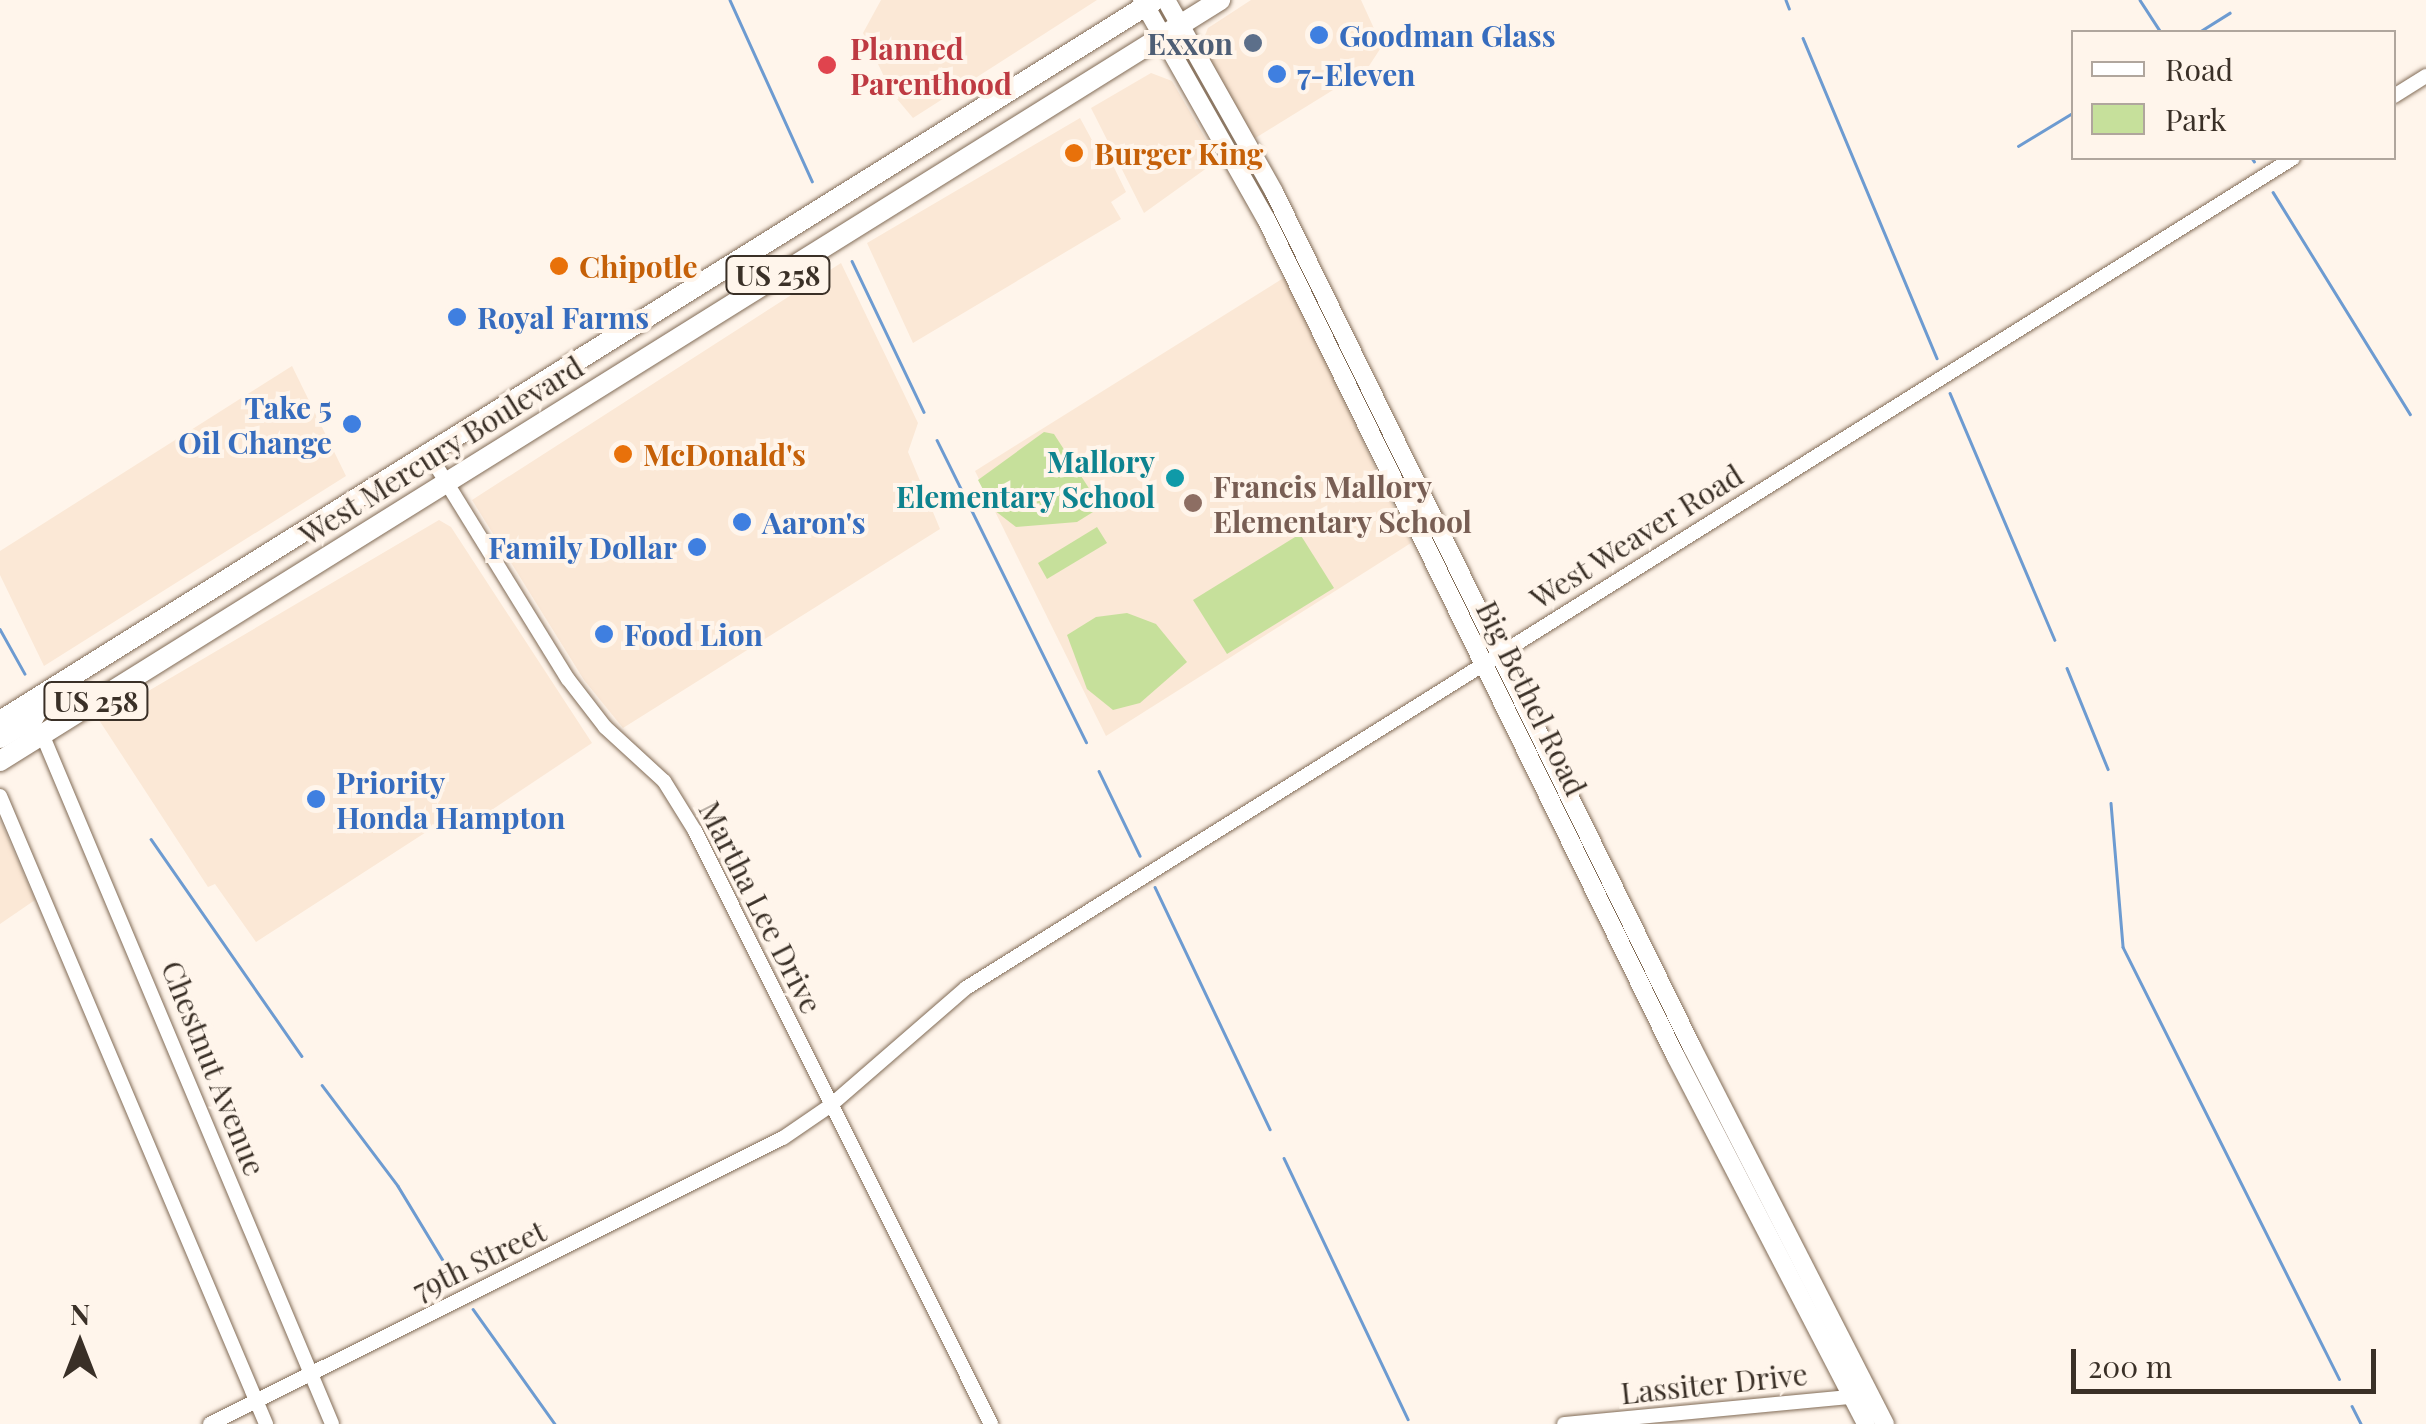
<!DOCTYPE html>
<html>
<head>
<meta charset="utf-8">
<style>
  body { margin:0 }
  #map { position:relative; width:2426px; height:1424px; overflow:hidden; background:#fff5eb; font-family:"Playfair Display",serif }
  div>[style] { position:absolute }
  .built>* { inset:0; background:#fbe8d6 }
  .green>* { inset:0; background:#c6e09b }
  .stream>* { height:2.5px; margin:-1.25px; padding:0 1.25px; transform-origin:1.25px; border-radius:1.25px; background:#6d9bd1 }
  .roads { filter:drop-shadow(0 0 2px #826c57) drop-shadow(0 0 2px #826c57) }
  .minor>* { height:14px; margin:-7px; padding:0 7px; transform-origin:7px; border-radius:7px; background:#fff }
  .major>* { height:18px; margin:-9px; padding:0 9px; transform-origin:9px; border-radius:9px; background:#fff }
  .highway>* { height:20px; margin:-10px; padding:0 10px; transform-origin:10px; border-radius:10px; background:#fff }
  .dots>* { width:28px; height:28px; translate:-50% -50%; box-sizing:border-box; border:5px solid #fff5eb; border-radius:50% }
  span { translate:-50% -50%; white-space:nowrap; text-align:center; line-height:1.15; -webkit-text-stroke:8px #fff5eb; paint-order:stroke }
  .shield-label span { padding:2px 8px; background:#fff5eb; border:2px solid; border-radius:8px; -webkit-text-stroke-width:0 }
  .shield-label { font-size:28px; color:#3a3027; font-weight:700 }
  .shop-label { font-size:30px; color:#366cbe; font-weight:700 }
  .left { translate:0 -50%; text-align:left }
  .right { translate:-100% -50%; text-align:right }
  .service-label { font-size:30px; color:#4e5e75; font-weight:700 }
  .health-label { font-size:30px; color:#be3a42; font-weight:700 }
  .food-label { font-size:30px; color:#c56008; font-weight:700 }
  .street-label { font-size:30px; color:#3a3027 }
  .culture-label { font-size:30px; color:#0d838f; font-weight:700 }
  .education-label { font-size:30px; color:#785e54; font-weight:700 }
  .legend { position:absolute; left:2071px; top:30px; width:325px; height:130px; box-sizing:border-box; background:#fff5eb; border:2px solid #b0a69d; margin:0; padding:12px 18px; list-style:none; font-size:30px; color:#3a3027 }
  .legend li { display:flex; align-items:center; gap:20px; height:50px }
  .legend b { width:50px; border:2px solid #b0a69d }
  .north { position:absolute; left:30px; top:1294px; width:100px; height:100px; -webkit-text-stroke:8px #fff5eb; paint-order:stroke; rotate:0deg; font-size:28px; font-weight:700; line-height:40px; text-align:center; color:#3a3027 }
  .north::after { content:''; display:block; margin:auto; width:35px; height:45px; background:#3a3027; clip-path:polygon(50% 0,100% 100%,50% 72%,0 100%) }
  .scale { position:absolute; left:2071px; top:1349px; width:305px; height:45px; box-sizing:border-box; border:5px solid #3a3027; border-top:0; padding-left:12px; font-size:30px; line-height:35px; white-space:nowrap; color:#3a3027; -webkit-text-stroke:8px #fff5eb; paint-order:stroke }
</style>
</head>
<body>
<div id="map">
  <div class="built">
    <i style="clip-path:polygon(881px 0,1097px 0,913px 118px,892px 93px,863px 33px)"></i>
    <i style="clip-path:polygon(1251px 0,1361px 0,1382px 46px,1367px 69px,1252px 140px,1201px 45px,1208px 28px)"></i>
    <i style="clip-path:polygon(1151px 73px,1172px 81px,1218px 160px,1144px 213px,1091px 108px)"></i>
    <i style="clip-path:polygon(1080px 118px,1093px 142px,1103px 145px,1126px 192px,1111px 202px,1121px 219px,913px 343px,867px 243px)"></i>
    <i style="clip-path:polygon(841px 263px,918px 423px,908px 452px,940px 529px,623px 728px,584px 680px,472px 500px)"></i>
    <i style="clip-path:polygon(1285px 277px,1411px 543px,1106px 736px,975px 471px)"></i>
    <i style="clip-path:polygon(292px 366px,346px 476px,44px 666px,0 575px,0 551px)"></i>
    <i style="clip-path:polygon(439px 520px,451px 527px,592px 743px,487px 813px,451px 816px,256px 942px,215px 884px,208px 887px,99px 720px)"></i>
    <i style="clip-path:polygon(0 820px,35px 900px,0 924px)"></i>
  </div>
  <div class="green">
    <i style="clip-path:polygon(1044px 432px,1054px 434px,1101px 507px,1077px 522px,1016px 527px,994px 510px,978px 480px)"></i>
    <i style="clip-path:polygon(1097px 527px,1107px 543px,1047px 579px,1038px 563px)"></i>
    <i style="clip-path:polygon(1300px 534px,1334px 588px,1227px 654px,1193px 600px)"></i>
    <i style="clip-path:polygon(1127px 613px,1156px 624px,1187px 662px,1140px 703px,1113px 710px,1087px 689px,1067px 635px,1096px 617px)"></i>
  </div>
  <div class="stream">
    <i style="left:730px;top:0;width:199px;rotate:65.6deg"></i>
    <i style="left:1786px;top:0;width:9px;rotate:69deg"></i>
    <i style="left:2140px;top:0;width:38px;rotate:57deg"></i>
    <i style="left:2199px;top:32px;width:36px;rotate:-32deg"></i>
    <i style="left:1803px;top:38px;width:347px;rotate:67.3deg"></i>
    <i style="left:2018px;top:146px;width:66px;rotate:-31.3deg"></i>
    <i style="left:2252px;top:158px;width:4px;rotate:56deg"></i>
    <i style="left:2273px;top:192px;width:261px;rotate:58.3deg"></i>
    <i style="left:852px;top:261px;width:167px;rotate:64.5deg"></i>
    <i style="left:1950px;top:393px;width:268px;rotate:67deg"></i>
    <i style="left:937px;top:440px;width:337px;rotate:63.7deg"></i>
    <i style="left:0;top:629px;width:51px;rotate:60.9deg"></i>
    <i style="left:2067px;top:668px;width:109px;rotate:67.9deg"></i>
    <i style="left:1099px;top:771px;width:94px;rotate:64.2deg"></i>
    <i style="left:2111px;top:803px;width:144px;rotate:85.2deg"></i>
    <i style="left:2123px;top:947px;width:483px;rotate:63.4deg"></i>
    <i style="left:151px;top:839px;width:264px;rotate:55.2deg"></i>
    <i style="left:1155px;top:887px;width:268px;rotate:64.6deg"></i>
    <i style="left:322px;top:1085px;width:126px;rotate:53deg"></i>
    <i style="left:398px;top:1186px;width:110px;rotate:58.8deg"></i>
    <i style="left:1284px;top:1158px;width:289px;rotate:64.6deg"></i>
    <i style="left:473px;top:1309px;width:141px;rotate:54.5deg"></i>
    <i style="left:2352px;top:1406px;width:20px;rotate:63deg"></i>
  </div>
  <div class="roads">
    <div class="minor">
      <i style="left:2394px;top:96px;width:38px;rotate:-32deg"></i>
      <i style="left:427px;top:451px;width:268px;rotate:58.3deg"></i>
      <i style="left:568px;top:679px;width:61px;rotate:52.4deg"></i>
      <i style="left:605px;top:727px;width:80px;rotate:42.5deg"></i>
      <i style="left:664px;top:781px;width:59px;rotate:58.2deg"></i>
      <i style="left:695px;top:831px;width:663px;rotate:63.47deg"></i>
      <i style="left:42px;top:734px;width:748px;rotate:67.2deg"></i>
      <i style="left:0;top:796px;width:682px;rotate:67.04deg"></i>
      <i style="left:210px;top:1424px;width:640px;rotate:-26.53deg"></i>
      <i style="left:783px;top:1138px;width:58px;rotate:-34.5deg"></i>
      <i style="left:831px;top:1105px;width:179px;rotate:-40.9deg"></i>
      <i style="left:966px;top:988px;width:1565px;rotate:-32.02deg"></i>
      <i style="left:1564px;top:1424px;width:298px;rotate:-5.4deg"></i>
    </div>
    <div class="major">
      <i style="left:1142px;top:0;width:252px;rotate:60.5deg"></i>
      <i style="left:1266px;top:219px;width:933px;rotate:63.93deg"></i>
      <i style="left:1676px;top:1057px;width:413px;rotate:62.6deg"></i>
      <i style="left:1166px;top:0;width:220px;rotate:60.6deg"></i>
      <i style="left:1274px;top:192px;width:952px;rotate:63.95deg"></i>
      <i style="left:1692px;top:1047px;width:424px;rotate:62.9deg"></i>
    </div>
    <div class="highway">
      <i style="left:0;top:721px;width:1362px;rotate:-31.97deg"></i>
      <i style="left:0;top:738px;width:39px;rotate:-31deg"></i>
      <i style="left:33px;top:718px;width:27px;rotate:-57deg"></i>
      <i style="left:0;top:761px;width:1438px;rotate:-31.95deg"></i>
    </div>
  </div>
  <div class="dots">
    <i style="left:1319px;top:35px;background:#3f7fe0"></i>
    <i style="left:1253px;top:43px;background:#5c6f8a"></i>
    <i style="left:827px;top:65px;background:#e0444e"></i>
    <i style="left:1277px;top:74px;background:#3f7fe0"></i>
    <i style="left:1074px;top:153px;background:#e8710a"></i>
    <i style="left:559px;top:266px;background:#e8710a"></i>
    <i style="left:457px;top:317px;background:#3f7fe0"></i>
    <i style="left:352px;top:424px;background:#3f7fe0"></i>
    <i style="left:623px;top:454px;background:#e8710a"></i>
    <i style="left:1175px;top:478px;background:#0f9aa8"></i>
    <i style="left:1193px;top:503px;background:#8d6e63"></i>
    <i style="left:742px;top:522px;background:#3f7fe0"></i>
    <i style="left:697px;top:547px;background:#3f7fe0"></i>
    <i style="left:604px;top:634px;background:#3f7fe0"></i>
    <i style="left:316px;top:799px;background:#3f7fe0"></i>
  </div>
  <div class="shield-label">
    <span style="left:778px;top:275px">US 258</span>
    <span style="left:96px;top:701px">US 258</span>
  </div>
  <div class="shop-label">
    <span class="left" style="left:1339px;top:35px">Goodman Glass</span>
    <span class="left" style="left:1297px;top:74px">7-Eleven</span>
    <span class="left" style="left:477px;top:317px">Royal Farms</span>
    <span class="right" style="left:332px;top:424px">Take 5<br>Oil Change</span>
    <span class="left" style="left:762px;top:522px">Aaron's</span>
    <span class="right" style="left:677px;top:547px">Family Dollar</span>
    <span class="left" style="left:624px;top:634px">Food Lion</span>
    <span class="left" style="left:336px;top:799px">Priority<br>Honda Hampton</span>
  </div>
  <div class="service-label">
    <span class="right" style="left:1233px;top:43px">Exxon</span>
  </div>
  <div class="health-label">
    <span class="left" style="left:850px;top:65px">Planned<br>Parenthood</span>
  </div>
  <div class="food-label">
    <span class="left" style="left:1094px;top:153px">Burger King</span>
    <span class="left" style="left:579px;top:266px">Chipotle</span>
    <span class="left" style="left:643px;top:454px">McDonald's</span>
  </div>
  <div class="street-label">
    <span style="left:441px;top:450px;rotate:-32deg">West Mercury Boulevard</span>
    <span style="left:1636px;top:536px;rotate:-32deg">West Weaver Road</span>
    <span style="left:1532px;top:698px;rotate:64deg">Big Bethel Road</span>
    <span style="left:761px;top:907px;rotate:63deg">Martha Lee Drive</span>
    <span style="left:214px;top:1068px;rotate:68deg">Chestnut Avenue</span>
    <span style="left:479px;top:1260px;rotate:-26deg">79th Street</span>
    <span style="left:1714px;top:1383px;rotate:-6deg">Lassiter Drive</span>
  </div>
  <div class="culture-label">
    <span class="right" style="left:1155px;top:478px">Mallory<br>Elementary School</span>
  </div>
  <div class="education-label">
    <span class="left" style="left:1213px;top:503px">Francis Mallory<br>Elementary School</span>
  </div>
  <ul class="legend">
  <li><b style="height:12px;background:#fff"></b>Road</li>
  <li><b style="height:28px;background:#c6e09b"></b>Park</li>
  </ul>
  <div class="north">N</div>
  <div class="scale">200 m</div>
</div>
</body>
</html>
